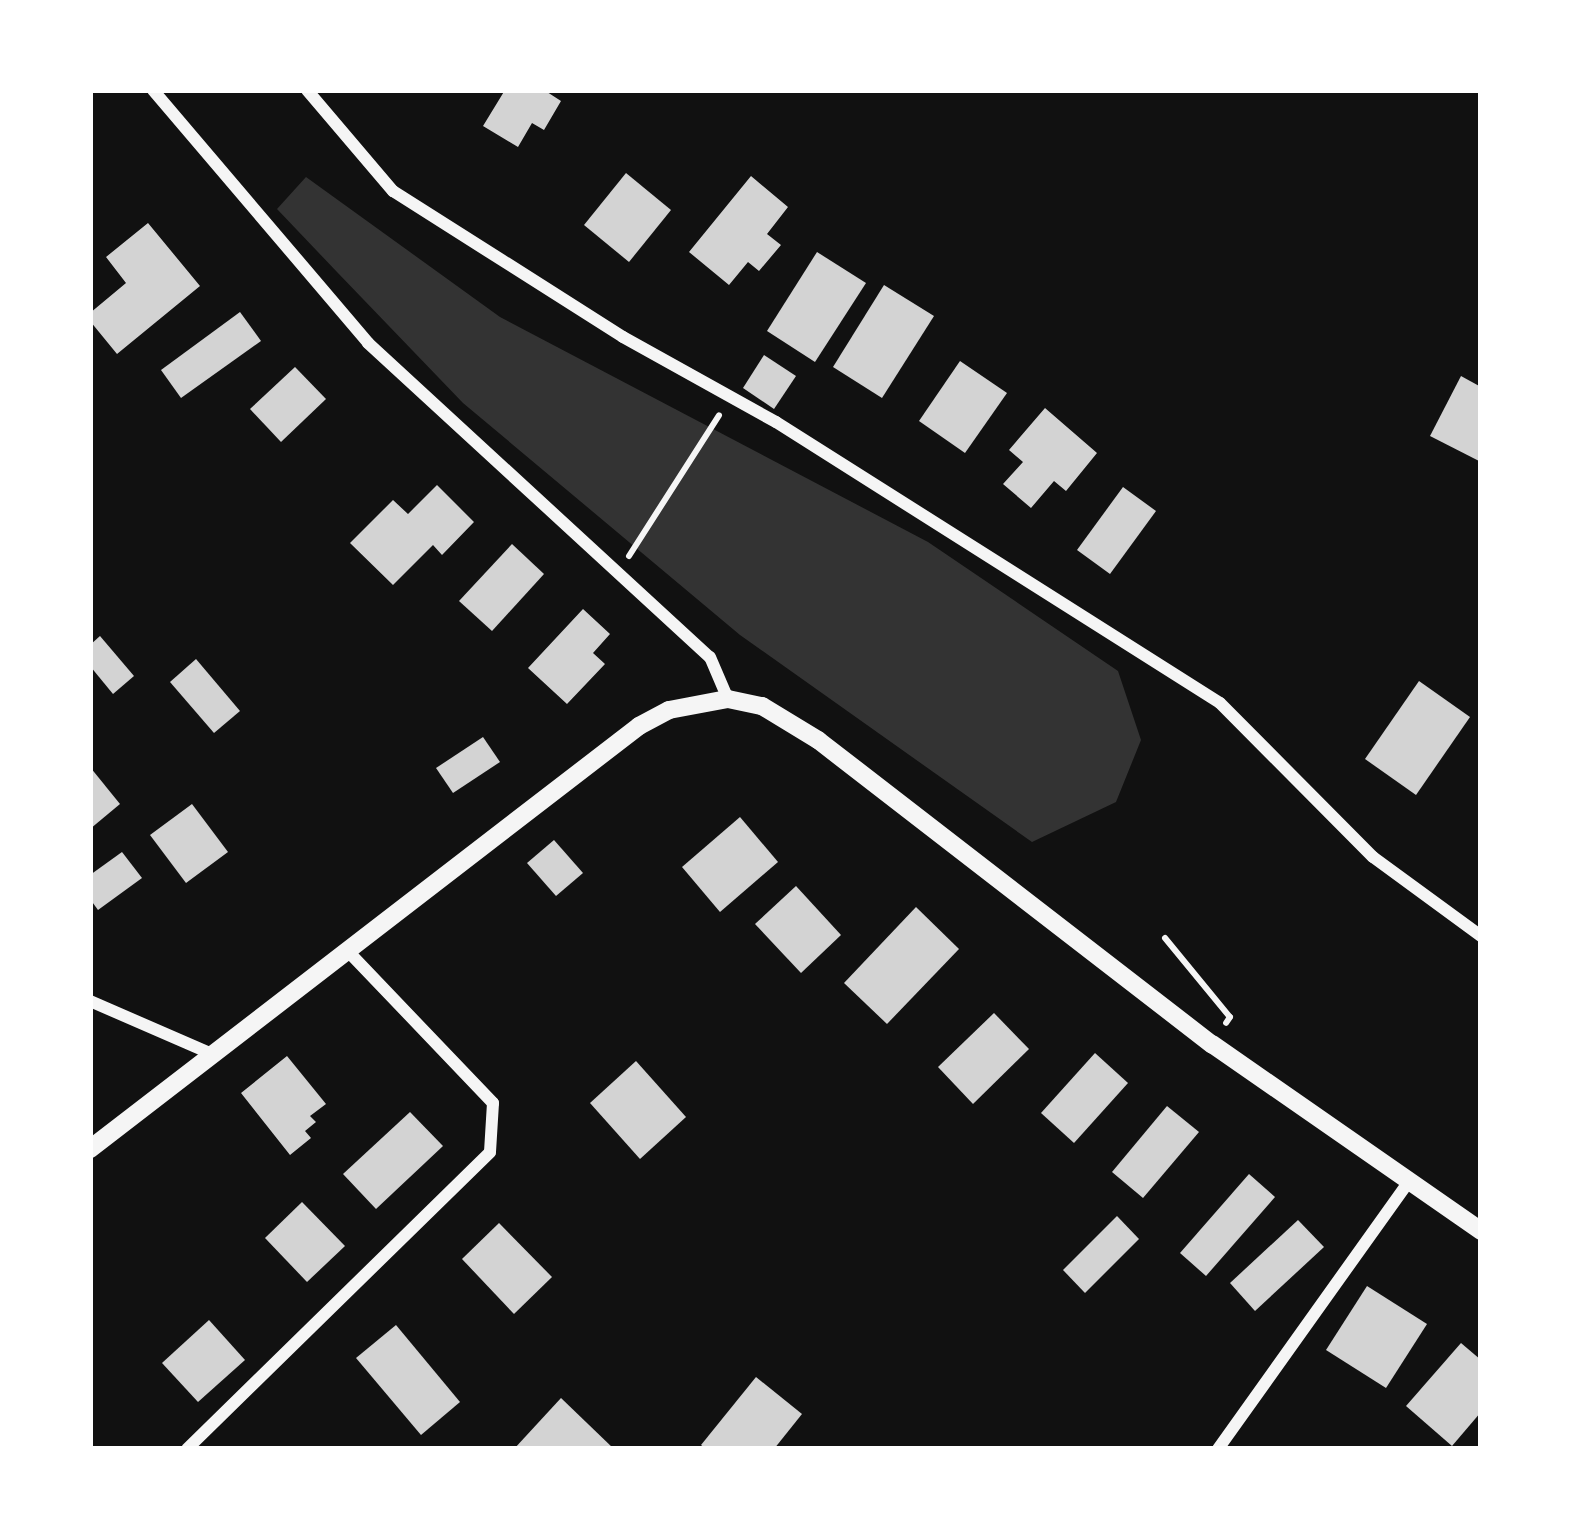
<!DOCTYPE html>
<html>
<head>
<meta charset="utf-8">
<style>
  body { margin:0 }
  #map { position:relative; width:1571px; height:1539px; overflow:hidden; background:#111; font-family:"Golos Text",sans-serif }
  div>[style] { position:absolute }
  .water>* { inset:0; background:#333 }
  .building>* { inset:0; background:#d3d3d3 }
  .path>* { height:6px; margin:-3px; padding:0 3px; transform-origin:3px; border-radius:3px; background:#f5f5f5 }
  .minor>* { height:12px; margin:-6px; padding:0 6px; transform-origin:6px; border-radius:6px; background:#f5f5f5 }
  .tertiary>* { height:18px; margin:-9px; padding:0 9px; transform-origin:9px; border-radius:9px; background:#f5f5f5 }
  span { translate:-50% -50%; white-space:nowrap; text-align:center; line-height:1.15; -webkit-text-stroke:12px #fff; paint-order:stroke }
  .frame { position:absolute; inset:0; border:93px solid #fff; pointer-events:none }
</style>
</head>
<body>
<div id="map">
  <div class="water">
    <i style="clip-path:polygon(306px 177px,500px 317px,928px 542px,1118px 671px,1141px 740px,1116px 802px,1032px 842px,740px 635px,463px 403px,337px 272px,277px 209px)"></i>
  </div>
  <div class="building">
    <i style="clip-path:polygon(505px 90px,544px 90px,561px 101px,544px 130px,532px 123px,518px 147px,483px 126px)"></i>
    <i style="clip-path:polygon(626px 173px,671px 210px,629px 262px,584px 225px)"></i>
    <i style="clip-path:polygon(751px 176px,788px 207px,767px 234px,781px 245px,759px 271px,748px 262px,729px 285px,689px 252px)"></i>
    <i style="clip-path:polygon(148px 223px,200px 286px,117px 354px,90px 321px,90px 313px,126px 283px,106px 257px)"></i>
    <i style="clip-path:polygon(817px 252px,866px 283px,815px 362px,767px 331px)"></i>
    <i style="clip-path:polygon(884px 285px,934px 316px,882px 398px,833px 367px)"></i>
    <i style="clip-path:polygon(240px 312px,261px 341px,181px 398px,161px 370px)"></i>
    <i style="clip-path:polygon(764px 355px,796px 376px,774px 409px,743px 388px)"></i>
    <i style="clip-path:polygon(960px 361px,1007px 393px,965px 453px,919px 421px)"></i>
    <i style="clip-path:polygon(295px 367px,326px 399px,281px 442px,250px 409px)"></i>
    <i style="clip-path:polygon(1461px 376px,1481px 387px,1481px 462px,1430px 436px)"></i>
    <i style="clip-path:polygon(1045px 408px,1097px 453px,1066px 491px,1054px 481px,1031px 508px,1003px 484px,1023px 462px,1009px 450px)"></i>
    <i style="clip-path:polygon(437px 485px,474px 522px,442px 555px,433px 545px,393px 585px,350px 543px,393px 500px,408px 514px)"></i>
    <i style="clip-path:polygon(1123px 487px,1156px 511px,1110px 574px,1077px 550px)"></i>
    <i style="clip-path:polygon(512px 544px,544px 574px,492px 631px,459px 601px)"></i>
    <i style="clip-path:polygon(583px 609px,610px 634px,593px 653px,605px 664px,567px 704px,528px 668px)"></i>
    <i style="clip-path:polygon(100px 636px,134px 676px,113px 694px,90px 666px,90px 645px)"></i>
    <i style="clip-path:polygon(196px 659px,240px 711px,214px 733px,170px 682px)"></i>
    <i style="clip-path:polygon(1419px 681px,1470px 717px,1416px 795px,1365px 759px)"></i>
    <i style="clip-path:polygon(483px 737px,500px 762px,453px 793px,436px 768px)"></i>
    <i style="clip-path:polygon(90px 767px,120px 804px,90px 829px)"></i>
    <i style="clip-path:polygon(192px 804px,228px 852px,186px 883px,150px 835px)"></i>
    <i style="clip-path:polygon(740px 817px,778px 862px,720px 912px,682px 867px)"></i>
    <i style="clip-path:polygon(554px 840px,583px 873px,556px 896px,527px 863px)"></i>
    <i style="clip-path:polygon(122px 852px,142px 878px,98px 910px,90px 899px,90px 875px)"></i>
    <i style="clip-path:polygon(796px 886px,841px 935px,801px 973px,755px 924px)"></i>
    <i style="clip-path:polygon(916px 907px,959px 949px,887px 1024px,844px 983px)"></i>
    <i style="clip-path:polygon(994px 1013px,1029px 1049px,973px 1104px,938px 1067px)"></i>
    <i style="clip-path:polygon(1095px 1053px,1128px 1083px,1074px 1143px,1041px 1113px)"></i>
    <i style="clip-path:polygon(287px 1056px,326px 1104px,310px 1116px,316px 1122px,305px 1131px,311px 1138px,290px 1155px,241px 1093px)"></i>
    <i style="clip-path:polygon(636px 1061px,686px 1117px,640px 1159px,590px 1103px)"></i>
    <i style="clip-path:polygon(1167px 1106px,1199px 1132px,1143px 1198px,1112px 1172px)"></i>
    <i style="clip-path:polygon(410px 1112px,443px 1146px,376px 1209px,343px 1174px)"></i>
    <i style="clip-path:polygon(1249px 1174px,1275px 1197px,1206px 1276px,1180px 1253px)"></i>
    <i style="clip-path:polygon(302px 1202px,345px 1246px,307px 1282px,265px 1238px)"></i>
    <i style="clip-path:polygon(1117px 1216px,1139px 1239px,1085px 1293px,1063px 1270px)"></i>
    <i style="clip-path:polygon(1298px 1220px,1324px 1247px,1255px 1311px,1230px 1283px)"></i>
    <i style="clip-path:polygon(499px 1223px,552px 1277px,514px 1314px,462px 1259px)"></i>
    <i style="clip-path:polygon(1367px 1286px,1427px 1324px,1386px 1388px,1326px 1350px)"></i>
    <i style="clip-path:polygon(209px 1320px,245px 1360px,198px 1402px,162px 1363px)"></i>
    <i style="clip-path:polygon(396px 1325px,460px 1402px,421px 1435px,356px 1358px)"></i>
    <i style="clip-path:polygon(1461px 1343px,1481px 1360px,1481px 1412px,1452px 1446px,1406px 1406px)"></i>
    <i style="clip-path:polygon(756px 1377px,802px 1414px,774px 1449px,706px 1449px,701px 1445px)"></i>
    <i style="clip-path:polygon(561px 1398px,614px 1449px,514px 1449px)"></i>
  </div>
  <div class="path">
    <i style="left:629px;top:556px;width:167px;rotate:-57.4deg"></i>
    <i style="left:1165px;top:938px;width:102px;rotate:50.6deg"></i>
    <i style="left:1230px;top:1017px;width:7px;rotate:124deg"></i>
  </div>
  <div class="minor">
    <i style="left:153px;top:90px;width:332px;rotate:49.6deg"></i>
    <i style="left:368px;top:343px;width:464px;rotate:42.6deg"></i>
    <i style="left:710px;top:657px;width:46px;rotate:66.8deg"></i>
    <i style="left:307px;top:90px;width:133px;rotate:49.6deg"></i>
    <i style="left:393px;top:191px;width:272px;rotate:32.4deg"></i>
    <i style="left:623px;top:337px;width:175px;rotate:29.1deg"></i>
    <i style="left:776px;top:422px;width:525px;rotate:32.33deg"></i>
    <i style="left:1220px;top:703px;width:217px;rotate:45.2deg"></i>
    <i style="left:1373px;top:857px;width:134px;rotate:36.2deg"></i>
    <i style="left:90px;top:1001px;width:133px;rotate:23.5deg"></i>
    <i style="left:187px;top:1449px;width:424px;rotate:-44.4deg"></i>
    <i style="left:490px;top:1152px;width:49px;rotate:-86.5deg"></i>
    <i style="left:493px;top:1103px;width:213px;rotate:-133.7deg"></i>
    <i style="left:1218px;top:1449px;width:329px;rotate:-54.5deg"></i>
  </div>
  <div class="tertiary">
    <i style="left:90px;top:1149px;width:693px;rotate:-37.61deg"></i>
    <i style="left:639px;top:726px;width:34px;rotate:-28deg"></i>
    <i style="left:669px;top:710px;width:60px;rotate:-10.6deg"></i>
    <i style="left:728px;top:699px;width:35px;rotate:12deg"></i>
    <i style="left:762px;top:706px;width:66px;rotate:31.3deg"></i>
    <i style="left:818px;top:740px;width:498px;rotate:37.7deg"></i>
    <i style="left:1212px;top:1044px;width:328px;rotate:34.8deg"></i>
  </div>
  <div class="frame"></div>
</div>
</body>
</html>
